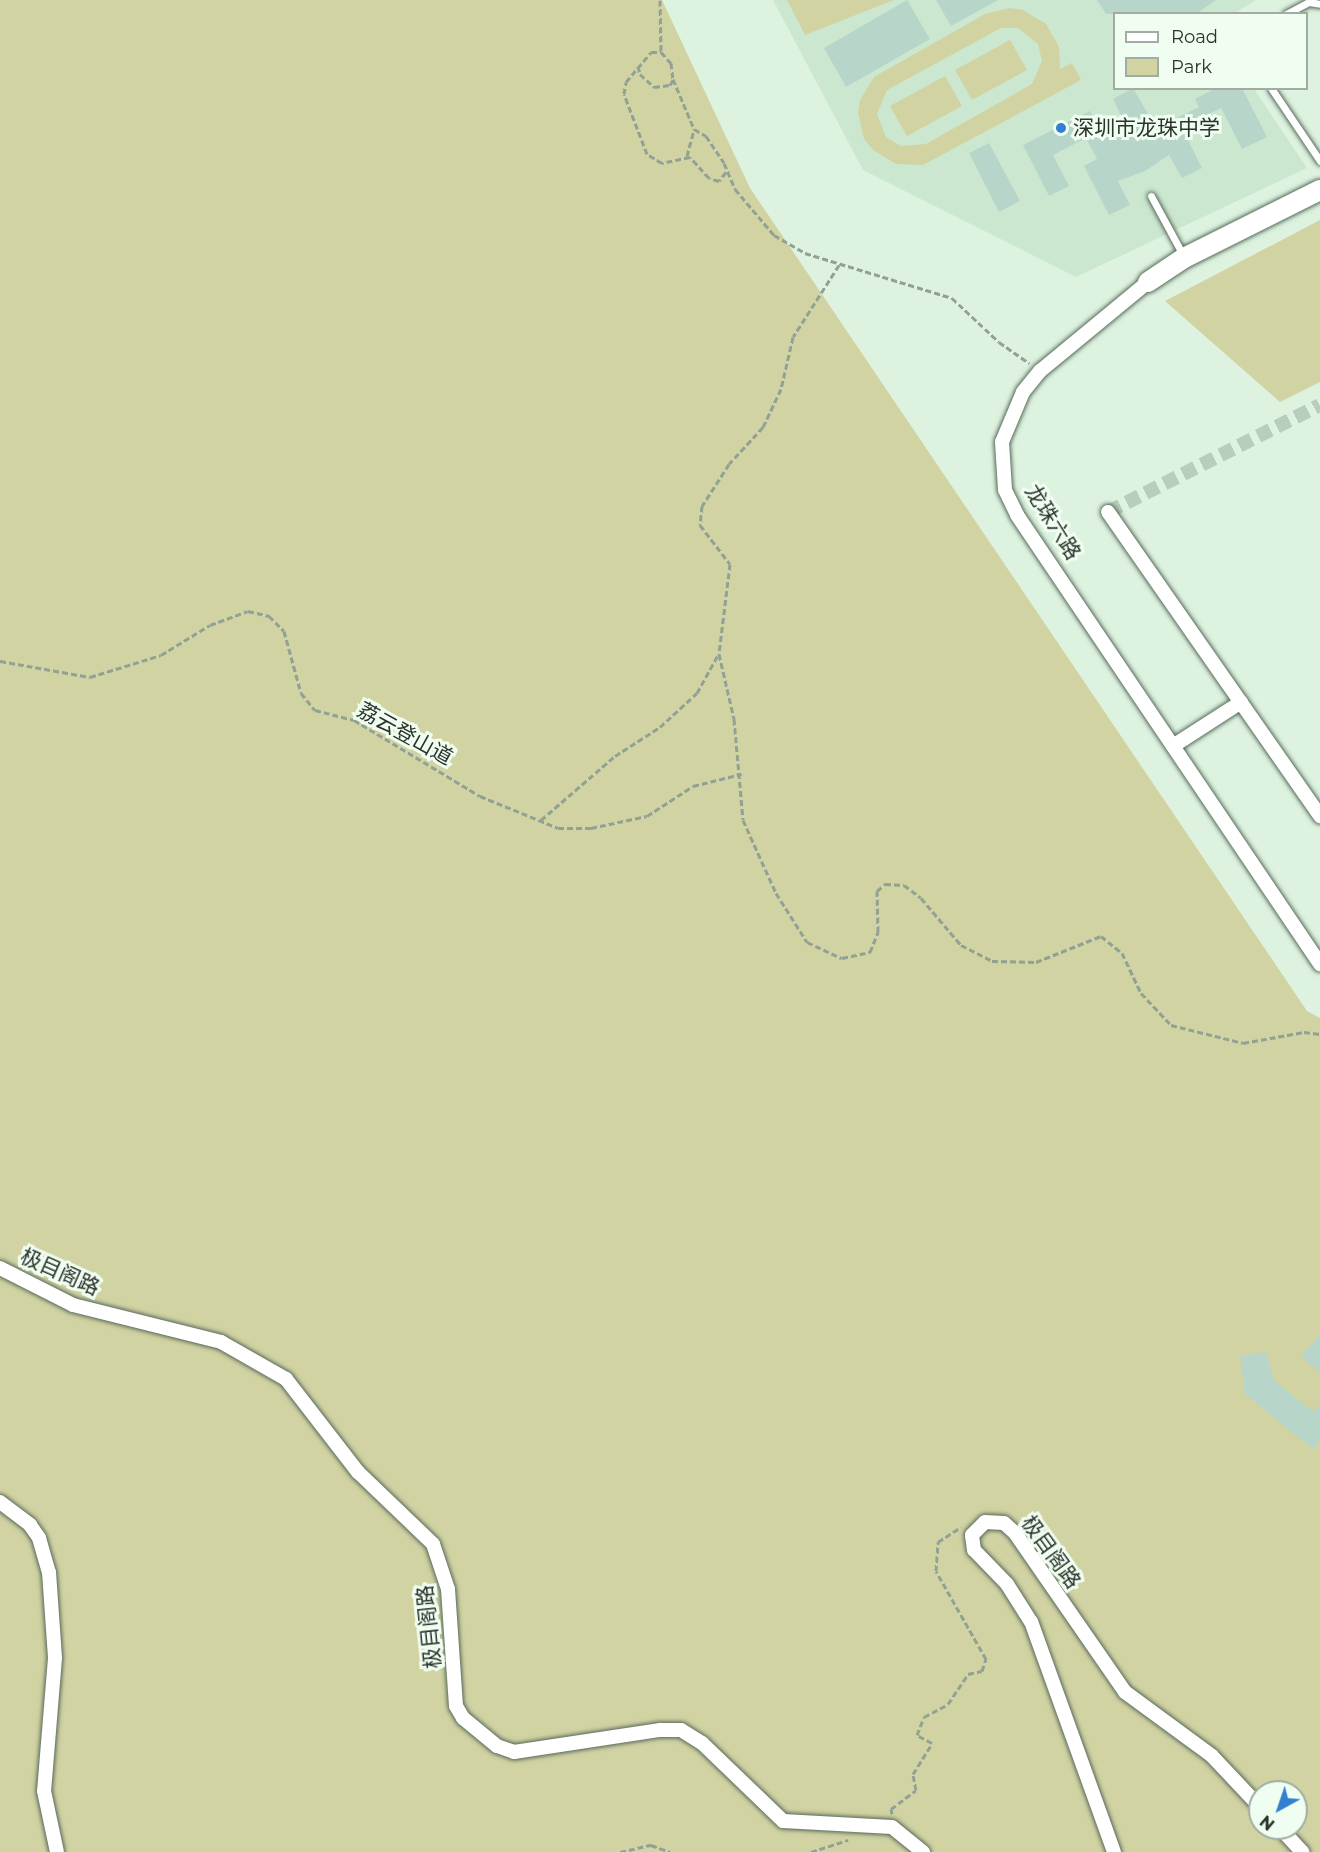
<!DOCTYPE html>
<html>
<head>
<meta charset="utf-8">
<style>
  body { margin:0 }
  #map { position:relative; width:1320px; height:1852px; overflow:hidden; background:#ddf3e0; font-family:Montserrat,"Noto Sans SC",sans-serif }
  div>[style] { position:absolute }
  .built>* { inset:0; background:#cbe7cf }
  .green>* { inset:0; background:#d2d3a3 }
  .building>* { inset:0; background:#b8d5ca }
  .street-tunnel>* { height:14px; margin-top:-7px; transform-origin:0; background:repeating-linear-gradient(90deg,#b9cdbc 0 14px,transparent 0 21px) }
  .path>* { height:3px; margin-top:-1.5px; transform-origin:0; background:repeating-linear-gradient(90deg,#91a193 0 6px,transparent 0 9px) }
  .roads { filter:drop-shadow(0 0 2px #586b5b) drop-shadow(0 0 2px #586b5b) }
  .lane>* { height:7px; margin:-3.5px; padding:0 3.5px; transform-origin:3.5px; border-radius:3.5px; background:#fff }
  .street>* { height:14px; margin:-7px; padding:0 7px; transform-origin:7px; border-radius:7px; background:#fff }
  .secondary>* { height:20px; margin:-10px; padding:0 10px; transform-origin:10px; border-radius:10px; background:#fff }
  .dots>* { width:16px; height:16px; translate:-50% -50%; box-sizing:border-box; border:3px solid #f0fef2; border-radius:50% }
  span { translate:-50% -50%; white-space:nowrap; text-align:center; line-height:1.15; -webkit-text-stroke:6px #f0fef2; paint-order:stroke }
  .poi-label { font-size:21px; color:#2b332c }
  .left { translate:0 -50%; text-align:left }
  .street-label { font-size:21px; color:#2b332c }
  .legend { position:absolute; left:1113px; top:12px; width:195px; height:78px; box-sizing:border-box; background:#f0fef2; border:2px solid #a1ada3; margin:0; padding:8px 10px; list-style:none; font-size:18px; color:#2b332c }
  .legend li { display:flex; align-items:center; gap:12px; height:30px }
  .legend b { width:30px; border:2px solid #a1ada3 }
  .north { position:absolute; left:1248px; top:1780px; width:60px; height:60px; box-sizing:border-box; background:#f0fef2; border:2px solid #a1ada3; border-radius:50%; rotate:220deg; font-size:16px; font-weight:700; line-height:24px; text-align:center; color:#2b332c }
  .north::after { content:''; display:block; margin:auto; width:21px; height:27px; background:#3380d0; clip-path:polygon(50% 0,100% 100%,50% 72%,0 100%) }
</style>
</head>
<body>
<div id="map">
  <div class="built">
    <i style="clip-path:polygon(773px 0,1256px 0,1235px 13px,1114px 14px,1114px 88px,1254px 89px,1307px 168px,1076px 277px,863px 170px)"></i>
  </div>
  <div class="green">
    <i style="clip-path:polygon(evenodd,0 0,662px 0,750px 188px,1307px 1011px,1320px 1018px,1320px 1852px,0 1852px,0 0,1260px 1792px,1296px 1792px,1296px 1828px,1260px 1828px,1260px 1792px)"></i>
    <i style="clip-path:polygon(787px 0,894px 0,805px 35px)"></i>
    <i style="clip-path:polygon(evenodd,1010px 8px,1023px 10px,1046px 24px,1059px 47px,1060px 69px,1072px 63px,1081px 80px,923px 165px,896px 164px,873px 150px,864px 139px,858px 113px,860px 100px,874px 77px,985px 14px,1010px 8px,1001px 28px,1018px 28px,1038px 44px,1042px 61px,1032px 84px,926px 144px,901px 146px,886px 137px,877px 114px,887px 90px,1001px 28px)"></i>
    <i style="clip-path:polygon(1010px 40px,1027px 70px,972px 100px,955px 70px)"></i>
    <i style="clip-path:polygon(945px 76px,962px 106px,907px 136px,890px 106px)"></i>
    <i style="clip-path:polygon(1320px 220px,1320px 382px,1280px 402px,1165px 301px)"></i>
  </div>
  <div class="building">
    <i style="clip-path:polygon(907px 0,930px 39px,846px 87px,824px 48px)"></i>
    <i style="clip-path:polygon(936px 0,998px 0,951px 26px)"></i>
    <i style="clip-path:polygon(1097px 0,1216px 0,1196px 14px,1106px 14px)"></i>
    <i style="clip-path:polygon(1133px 88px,1156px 128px,1199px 107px,1195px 99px,1216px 88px,1242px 88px,1267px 137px,1242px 149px,1221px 108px,1182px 128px,1202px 168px,1182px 178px,1169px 155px,1145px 171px,1118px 181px,1130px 205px,1109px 215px,1084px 166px,1097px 159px,1086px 138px,1053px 155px,1069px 186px,1049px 196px,1023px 145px,1090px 111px,1101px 131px,1123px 120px,1113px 99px)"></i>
    <i style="clip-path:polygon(989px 143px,1020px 201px,999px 212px,969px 153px)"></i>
    <i style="clip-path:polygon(1320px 1334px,1320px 1373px,1301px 1356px)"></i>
    <i style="clip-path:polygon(1266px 1352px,1274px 1380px,1313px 1412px,1320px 1403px,1320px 1440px,1313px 1449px,1245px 1394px,1240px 1356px)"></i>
  </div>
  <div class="street-tunnel">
    <i style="left:1108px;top:512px;width:237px;rotate:-26.8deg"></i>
  </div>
  <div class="path">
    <i style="left:660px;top:0;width:52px;rotate:88.9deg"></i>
    <i style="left:638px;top:66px;width:8px;rotate:76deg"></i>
    <i style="left:640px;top:74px;width:19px;rotate:43deg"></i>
    <i style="left:654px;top:87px;width:16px;rotate:-7deg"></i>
    <i style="left:670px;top:85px;width:6px;rotate:-59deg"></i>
    <i style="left:687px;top:156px;width:28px;rotate:-75deg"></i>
    <i style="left:726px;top:172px;width:11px;rotate:128deg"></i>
    <i style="left:719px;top:181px;width:10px;rotate:-163deg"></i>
    <i style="left:709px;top:178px;width:28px;rotate:-132deg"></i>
    <i style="left:690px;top:157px;width:29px;rotate:168deg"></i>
    <i style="left:662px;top:163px;width:17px;rotate:-149deg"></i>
    <i style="left:647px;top:154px;width:64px;rotate:-111deg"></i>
    <i style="left:624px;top:94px;width:12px;rotate:-81deg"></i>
    <i style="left:626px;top:82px;width:39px;rotate:-50deg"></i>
    <i style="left:651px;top:52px;width:10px"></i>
    <i style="left:661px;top:52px;width:15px;rotate:48deg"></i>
    <i style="left:671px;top:63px;width:16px;rotate:83deg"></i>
    <i style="left:673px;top:79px;width:54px;rotate:67.2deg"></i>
    <i style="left:694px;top:129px;width:14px;rotate:30deg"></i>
    <i style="left:706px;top:136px;width:32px;rotate:56deg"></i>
    <i style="left:724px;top:163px;width:28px;rotate:67deg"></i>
    <i style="left:735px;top:189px;width:60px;rotate:49.7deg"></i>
    <i style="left:774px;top:235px;width:36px;rotate:30deg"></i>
    <i style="left:805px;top:253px;width:154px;rotate:17deg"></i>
    <i style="left:952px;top:298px;width:64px;rotate:43.1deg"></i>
    <i style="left:999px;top:342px;width:37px;rotate:35deg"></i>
    <i style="left:839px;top:265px;width:85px;rotate:122.6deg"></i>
    <i style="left:793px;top:337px;width:53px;rotate:103deg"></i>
    <i style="left:781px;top:389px;width:42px;rotate:115.3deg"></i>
    <i style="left:763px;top:427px;width:50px;rotate:132.6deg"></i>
    <i style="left:729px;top:464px;width:50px;rotate:122.7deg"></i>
    <i style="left:702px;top:506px;width:19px;rotate:96deg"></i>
    <i style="left:700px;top:525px;width:49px;rotate:52.4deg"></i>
    <i style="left:730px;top:564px;width:91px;rotate:97deg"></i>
    <i style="left:719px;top:654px;width:67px;rotate:77deg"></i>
    <i style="left:734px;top:719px;width:101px;rotate:84.9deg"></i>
    <i style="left:743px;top:820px;width:80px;rotate:65.7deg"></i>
    <i style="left:776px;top:893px;width:58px;rotate:57.7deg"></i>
    <i style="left:807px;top:942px;width:38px;rotate:25deg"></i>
    <i style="left:842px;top:958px;width:29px;rotate:-12deg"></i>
    <i style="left:870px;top:952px;width:22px;rotate:-68deg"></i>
    <i style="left:878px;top:932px;width:41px;rotate:-91.4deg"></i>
    <i style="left:877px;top:891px;width:11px;rotate:-41deg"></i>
    <i style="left:885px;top:884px;width:19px;rotate:3deg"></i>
    <i style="left:904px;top:885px;width:21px;rotate:37deg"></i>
    <i style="left:921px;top:898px;width:62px;rotate:49.6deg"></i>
    <i style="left:961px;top:945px;width:35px;rotate:27deg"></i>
    <i style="left:992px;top:961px;width:44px;rotate:1.3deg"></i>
    <i style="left:1036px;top:962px;width:70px;rotate:-21.8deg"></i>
    <i style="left:1101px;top:936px;width:27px;rotate:39deg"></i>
    <i style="left:1122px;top:953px;width:44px;rotate:64.6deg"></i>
    <i style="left:1141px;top:993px;width:44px;rotate:46.8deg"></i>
    <i style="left:1171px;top:1025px;width:74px;rotate:14deg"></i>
    <i style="left:1243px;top:1043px;width:62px;rotate:-10.2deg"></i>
    <i style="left:1304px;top:1032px;width:16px;rotate:7deg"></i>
    <i style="left:0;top:661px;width:91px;rotate:10.1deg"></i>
    <i style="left:90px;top:677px;width:74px;rotate:-17.2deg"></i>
    <i style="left:161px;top:655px;width:57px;rotate:-31.5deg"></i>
    <i style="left:210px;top:625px;width:40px;rotate:-20.2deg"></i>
    <i style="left:248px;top:611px;width:22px;rotate:13deg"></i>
    <i style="left:269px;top:616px;width:21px;rotate:45deg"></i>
    <i style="left:284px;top:631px;width:64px;rotate:74.7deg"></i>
    <i style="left:301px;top:693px;width:22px;rotate:51deg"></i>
    <i style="left:315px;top:710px;width:40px;rotate:14.4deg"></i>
    <i style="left:354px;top:720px;width:147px;rotate:31.1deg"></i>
    <i style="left:480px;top:796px;width:84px;rotate:22.3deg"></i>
    <i style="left:558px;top:828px;width:33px"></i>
    <i style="left:591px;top:828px;width:57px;rotate:-12.1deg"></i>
    <i style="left:647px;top:816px;width:55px;rotate:-33.1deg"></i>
    <i style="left:693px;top:786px;width:50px;rotate:-13.8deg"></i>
    <i style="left:541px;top:820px;width:98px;rotate:-40.9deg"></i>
    <i style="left:615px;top:756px;width:54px;rotate:-32.8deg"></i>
    <i style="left:660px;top:727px;width:50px;rotate:-42.6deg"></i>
    <i style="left:697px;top:693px;width:43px;rotate:-61.1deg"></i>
    <i style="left:892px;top:1814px;width:5px;rotate:-101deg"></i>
    <i style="left:891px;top:1809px;width:31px;rotate:-37deg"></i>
    <i style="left:916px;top:1790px;width:16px;rotate:-101deg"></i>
    <i style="left:913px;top:1774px;width:36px;rotate:-58deg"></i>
    <i style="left:932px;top:1743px;width:17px;rotate:-152deg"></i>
    <i style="left:917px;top:1735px;width:19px;rotate:-69deg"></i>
    <i style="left:924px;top:1717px;width:27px;rotate:-28deg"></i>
    <i style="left:948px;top:1704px;width:36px;rotate:-56deg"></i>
    <i style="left:968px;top:1674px;width:14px;rotate:-12deg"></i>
    <i style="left:982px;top:1671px;width:13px;rotate:-72deg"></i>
    <i style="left:986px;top:1659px;width:101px;rotate:-119.6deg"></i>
    <i style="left:936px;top:1571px;width:29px;rotate:-86deg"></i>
    <i style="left:938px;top:1542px;width:27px;rotate:-33deg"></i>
    <i style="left:620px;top:1852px;width:32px;rotate:-13deg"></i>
    <i style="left:651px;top:1845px;width:20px;rotate:20deg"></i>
    <i style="left:811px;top:1852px;width:39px;rotate:-18deg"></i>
  </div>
  <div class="roads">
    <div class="lane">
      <i style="left:1286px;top:14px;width:26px;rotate:-28deg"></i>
      <i style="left:1309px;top:2px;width:11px;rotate:10deg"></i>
      <i style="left:1271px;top:88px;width:88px;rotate:56.1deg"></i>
      <i style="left:1151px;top:196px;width:67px;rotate:61.5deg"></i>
    </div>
    <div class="street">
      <i style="left:1148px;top:282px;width:140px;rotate:140.5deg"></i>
      <i style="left:1040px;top:371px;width:27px;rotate:129deg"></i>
      <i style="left:1023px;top:392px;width:54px;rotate:112.8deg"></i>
      <i style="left:1002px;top:442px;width:48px;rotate:86.4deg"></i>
      <i style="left:1005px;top:490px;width:28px;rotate:64deg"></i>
      <i style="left:1017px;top:515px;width:542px;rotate:55.99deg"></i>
      <i style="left:1108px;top:512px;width:371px;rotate:55.1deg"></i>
      <i style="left:1173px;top:746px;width:81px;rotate:-32.9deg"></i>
      <i style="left:0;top:1268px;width:82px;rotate:26.9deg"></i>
      <i style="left:73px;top:1305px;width:153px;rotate:14deg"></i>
      <i style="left:221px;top:1342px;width:75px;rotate:29.6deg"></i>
      <i style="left:286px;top:1379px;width:118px;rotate:52.3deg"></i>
      <i style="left:358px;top:1472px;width:104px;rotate:43.8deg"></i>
      <i style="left:433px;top:1544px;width:47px;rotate:71.6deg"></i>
      <i style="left:448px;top:1589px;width:117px;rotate:86.1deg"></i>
      <i style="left:456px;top:1706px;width:14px;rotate:60deg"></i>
      <i style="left:463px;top:1718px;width:44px;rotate:39.5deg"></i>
      <i style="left:497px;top:1746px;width:18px;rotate:19deg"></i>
      <i style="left:514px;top:1752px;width:148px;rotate:-8.6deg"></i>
      <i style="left:660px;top:1730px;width:21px"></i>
      <i style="left:681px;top:1730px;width:25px;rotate:32deg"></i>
      <i style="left:702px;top:1743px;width:112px;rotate:43.9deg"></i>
      <i style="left:783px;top:1821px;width:109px;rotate:3.2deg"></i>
      <i style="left:892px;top:1827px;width:40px;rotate:39deg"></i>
      <i style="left:0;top:1502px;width:38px;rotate:37deg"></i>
      <i style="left:30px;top:1525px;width:16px;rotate:55deg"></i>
      <i style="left:39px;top:1538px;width:35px;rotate:74deg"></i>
      <i style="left:49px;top:1572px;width:86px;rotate:86deg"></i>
      <i style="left:55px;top:1658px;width:133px;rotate:94.7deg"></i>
      <i style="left:44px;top:1791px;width:62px;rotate:78deg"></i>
      <i style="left:1280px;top:1828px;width:33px;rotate:47deg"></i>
      <i style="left:1114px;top:1852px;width:245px;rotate:-109.8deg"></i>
      <i style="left:1031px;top:1622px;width:45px;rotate:-122.3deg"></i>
      <i style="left:1007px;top:1584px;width:47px;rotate:-134.1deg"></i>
      <i style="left:974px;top:1550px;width:15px;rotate:-98deg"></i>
      <i style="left:972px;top:1535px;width:18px;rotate:-45deg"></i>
      <i style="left:985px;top:1522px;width:19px;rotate:3deg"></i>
      <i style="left:1004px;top:1523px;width:15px;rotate:42deg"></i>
      <i style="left:1015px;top:1533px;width:193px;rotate:55.3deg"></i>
      <i style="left:1125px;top:1692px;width:108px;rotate:36.3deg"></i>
      <i style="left:1212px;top:1756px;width:70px;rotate:46.7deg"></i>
    </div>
    <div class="secondary">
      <i style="left:1148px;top:282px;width:43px;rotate:-33.7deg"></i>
      <i style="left:1184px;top:258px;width:152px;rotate:-26.6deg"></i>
    </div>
  </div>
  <div class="dots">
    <i style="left:1061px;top:128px;background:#3380d0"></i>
  </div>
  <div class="poi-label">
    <span class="left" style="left:1073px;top:128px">深圳市龙珠中学</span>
  </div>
  <div class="street-label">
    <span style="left:1053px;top:522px;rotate:58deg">龙珠六路</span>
    <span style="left:405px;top:734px;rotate:29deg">荔云登山道</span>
    <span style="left:60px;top:1272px;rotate:24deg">极目阁路</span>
    <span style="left:1051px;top:1552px;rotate:54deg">极目阁路</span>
    <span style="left:429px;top:1627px;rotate:-96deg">极目阁路</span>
  </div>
  <ul class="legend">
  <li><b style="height:8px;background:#fff"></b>Road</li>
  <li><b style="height:16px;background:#d2d3a3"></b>Park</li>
  </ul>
  <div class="north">N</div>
</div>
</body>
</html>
